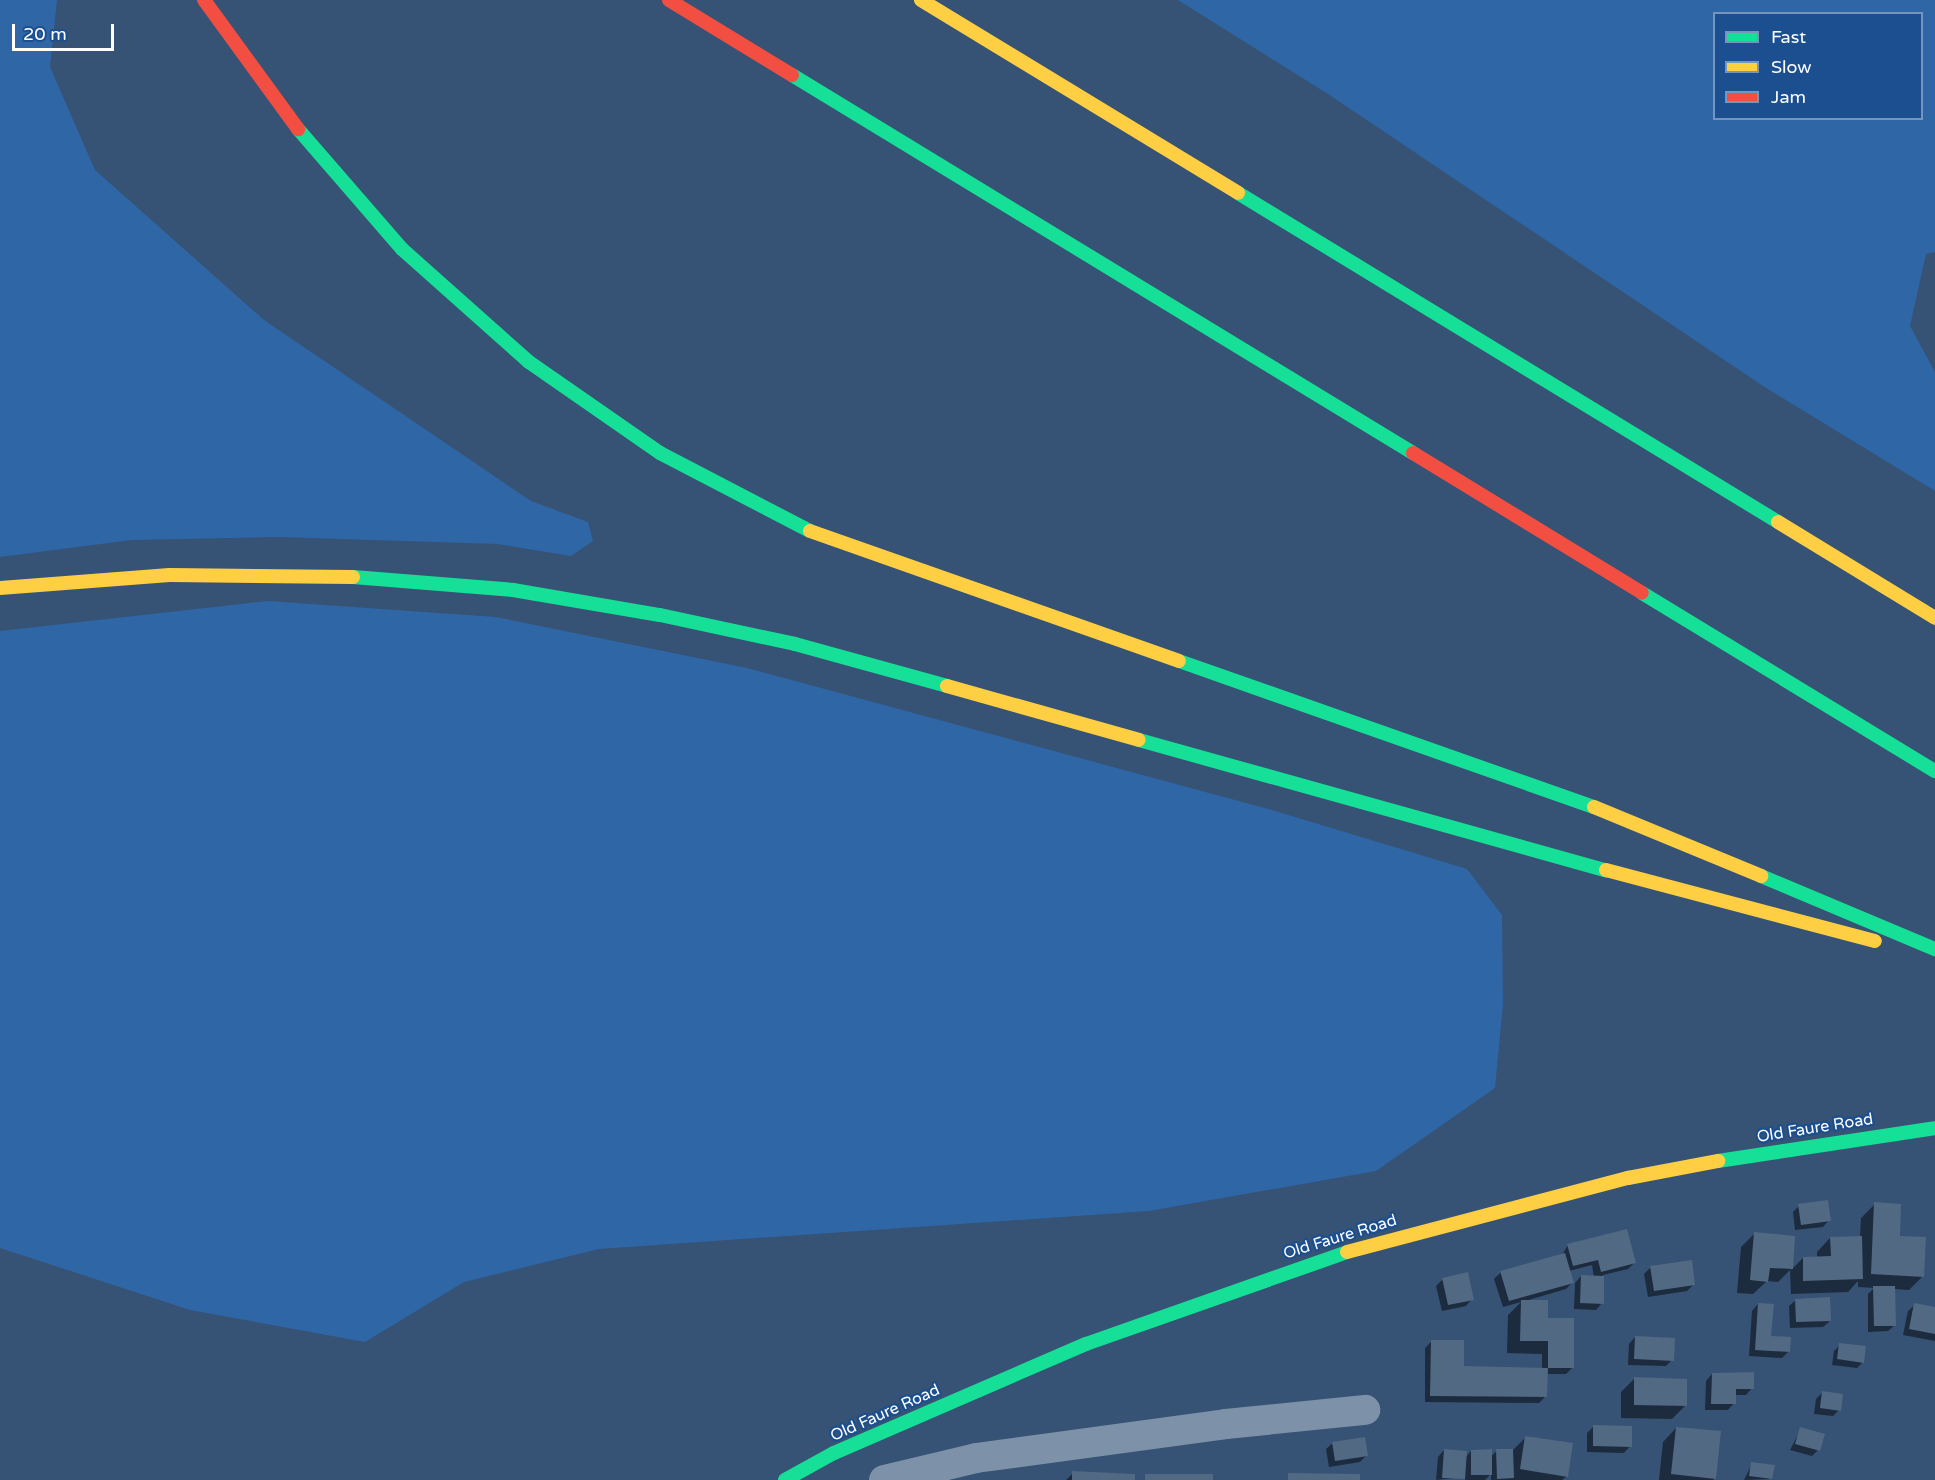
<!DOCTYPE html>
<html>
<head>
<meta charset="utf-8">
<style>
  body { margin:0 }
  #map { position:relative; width:1935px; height:1480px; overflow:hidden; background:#365274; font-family:"Varela Round",sans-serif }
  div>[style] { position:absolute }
  .green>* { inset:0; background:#2f66a5 }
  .shadow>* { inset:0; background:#0007 }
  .building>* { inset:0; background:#526984 }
  .street>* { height:30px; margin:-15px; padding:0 15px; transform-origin:15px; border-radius:15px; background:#7d92a8 }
  .fast>* { height:14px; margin:-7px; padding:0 7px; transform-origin:7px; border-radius:7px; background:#16e098 }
  .slow>* { height:14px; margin:-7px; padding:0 7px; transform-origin:7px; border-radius:7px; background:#ffcf43 }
  .jam>* { height:14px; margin:-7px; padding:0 7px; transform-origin:7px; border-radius:7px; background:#f24e42 }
  span { translate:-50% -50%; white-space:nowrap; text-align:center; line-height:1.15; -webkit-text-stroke:4.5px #1b4f8f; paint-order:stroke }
  .street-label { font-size:16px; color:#fff }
  .legend { position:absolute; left:1713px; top:12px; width:210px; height:108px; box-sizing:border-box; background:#1b4f8f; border:2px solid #7695bc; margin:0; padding:8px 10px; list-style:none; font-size:18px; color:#fff }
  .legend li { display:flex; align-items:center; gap:12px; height:30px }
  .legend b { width:30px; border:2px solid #7695bc }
  .scale { position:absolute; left:12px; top:24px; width:102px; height:27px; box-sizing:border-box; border:3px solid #fff; border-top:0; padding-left:8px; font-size:18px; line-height:21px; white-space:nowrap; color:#fff; -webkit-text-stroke:4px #1b4f8f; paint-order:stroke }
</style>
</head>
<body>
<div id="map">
  <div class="green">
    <i style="clip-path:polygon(0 0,57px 0,50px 67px,95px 170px,264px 320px,531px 501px,588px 522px,593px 541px,571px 556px,497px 544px,279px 537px,132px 540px,0 557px)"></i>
    <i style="clip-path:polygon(evenodd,1178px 0,1935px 0,1935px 252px,1926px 254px,1910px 326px,1935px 372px,1935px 491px,1766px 388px,1328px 94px,1178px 0,1714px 14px,1922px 14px,1922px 118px,1714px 118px,1714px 14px)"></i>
    <i style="clip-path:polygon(268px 601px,496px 617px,747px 668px,1272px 810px,1467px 869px,1502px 915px,1503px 1004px,1495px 1088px,1376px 1171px,1149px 1211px,599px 1249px,464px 1282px,365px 1342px,190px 1310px,0 1248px,0 631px)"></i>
  </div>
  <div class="shadow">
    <i style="clip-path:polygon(1875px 1204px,1923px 1276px,1909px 1290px,1894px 1289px,1895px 1325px,1888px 1331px,1868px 1332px,1868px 1294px,1874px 1288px,1858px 1287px,1858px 1281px,1848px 1292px,1791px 1294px,1790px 1270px,1778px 1282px,1767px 1281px,1753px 1294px,1737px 1293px,1741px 1247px,1754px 1234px,1794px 1238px,1791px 1270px,1803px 1258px,1817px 1258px,1817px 1252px,1830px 1238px,1860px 1237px,1861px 1218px)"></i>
    <i style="clip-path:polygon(1799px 1206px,1829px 1220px,1823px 1227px,1795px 1230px,1793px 1212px)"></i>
    <i style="clip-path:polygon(1568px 1245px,1634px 1263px,1628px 1269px,1603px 1275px,1602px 1303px,1596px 1310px,1574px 1309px,1575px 1283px,1581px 1276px,1594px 1277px,1592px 1265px,1569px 1271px,1572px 1283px,1566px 1289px,1525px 1301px,1546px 1319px,1572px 1368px,1566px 1374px,1546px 1374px,1545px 1397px,1539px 1403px,1425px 1402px,1425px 1348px,1432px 1341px,1462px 1368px,1542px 1369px,1542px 1354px,1507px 1353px,1508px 1315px,1521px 1302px,1503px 1307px,1494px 1279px,1501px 1272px,1562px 1255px)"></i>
    <i style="clip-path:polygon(1650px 1268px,1694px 1284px,1687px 1291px,1648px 1297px,1644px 1274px)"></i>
    <i style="clip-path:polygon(1443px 1279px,1472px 1299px,1466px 1306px,1442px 1311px,1436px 1286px)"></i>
    <i style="clip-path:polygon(1796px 1300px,1830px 1321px,1823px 1327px,1790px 1328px,1789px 1306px)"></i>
    <i style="clip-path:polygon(1758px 1304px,1770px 1337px,1789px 1351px,1782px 1358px,1749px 1356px,1752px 1311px)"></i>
    <i style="clip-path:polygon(1915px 1305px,1935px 1309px,1935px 1341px,1903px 1335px,1908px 1311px)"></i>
    <i style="clip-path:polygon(1635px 1337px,1672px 1360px,1666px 1366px,1628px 1365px,1629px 1344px)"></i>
    <i style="clip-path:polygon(1840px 1345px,1863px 1362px,1857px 1368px,1832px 1365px,1834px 1351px)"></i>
    <i style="clip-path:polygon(1712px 1374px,1752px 1388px,1746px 1395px,1734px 1395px,1734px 1403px,1728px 1410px,1705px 1410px,1706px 1381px)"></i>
    <i style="clip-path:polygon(1635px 1378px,1685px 1406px,1672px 1419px,1621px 1418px,1621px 1392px)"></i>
    <i style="clip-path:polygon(1822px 1393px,1839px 1410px,1833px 1416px,1814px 1414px,1816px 1399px)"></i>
    <i style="clip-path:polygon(1594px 1426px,1630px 1446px,1624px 1453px,1587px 1452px,1587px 1433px)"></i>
    <i style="clip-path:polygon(1676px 1428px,1715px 1478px,1713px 1480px,1659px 1480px,1663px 1442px)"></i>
    <i style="clip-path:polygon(1801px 1429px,1818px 1450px,1812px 1456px,1790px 1450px)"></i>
    <i style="clip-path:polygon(1526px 1437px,1567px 1476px,1562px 1480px,1491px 1480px,1491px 1474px,1485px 1480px,1465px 1480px,1465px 1477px,1436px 1480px,1438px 1457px,1444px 1450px,1465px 1458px,1471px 1451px,1490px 1457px,1497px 1451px,1513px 1450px)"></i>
    <i style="clip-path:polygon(1333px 1443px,1366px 1456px,1360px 1462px,1329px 1467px,1326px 1449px)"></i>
    <i style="clip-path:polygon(1752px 1464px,1771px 1479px,1744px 1480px)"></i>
    <i style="clip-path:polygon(1073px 1473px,1133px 1480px,1066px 1480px)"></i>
  </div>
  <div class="building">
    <i style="clip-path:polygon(1828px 1200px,1831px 1221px,1801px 1225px,1798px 1204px)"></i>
    <i style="clip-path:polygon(1874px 1202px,1901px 1204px,1900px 1236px,1926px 1237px,1924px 1277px,1871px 1274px)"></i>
    <i style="clip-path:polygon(1627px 1229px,1636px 1263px,1601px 1272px,1598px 1260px,1573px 1266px,1567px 1244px)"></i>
    <i style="clip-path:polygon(1754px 1232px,1795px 1236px,1793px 1269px,1770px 1268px,1768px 1282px,1750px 1280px)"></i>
    <i style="clip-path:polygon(1862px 1236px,1863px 1279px,1803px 1281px,1803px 1257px,1831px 1256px,1830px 1237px)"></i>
    <i style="clip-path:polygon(1565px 1253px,1574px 1283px,1509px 1301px,1500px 1271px)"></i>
    <i style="clip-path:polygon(1692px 1260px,1695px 1285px,1654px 1291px,1650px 1266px)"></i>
    <i style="clip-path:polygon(1468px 1272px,1474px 1300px,1448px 1305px,1442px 1278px)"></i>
    <i style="clip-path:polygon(1581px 1275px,1604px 1276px,1604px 1304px,1580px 1303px)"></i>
    <i style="clip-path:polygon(1873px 1286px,1895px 1286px,1896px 1326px,1874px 1326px)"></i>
    <i style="clip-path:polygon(1830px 1297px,1831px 1321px,1796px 1322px,1795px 1299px)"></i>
    <i style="clip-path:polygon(1521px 1300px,1548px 1300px,1548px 1318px,1574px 1318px,1574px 1368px,1548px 1368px,1548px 1341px,1520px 1341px)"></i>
    <i style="clip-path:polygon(1758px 1303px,1774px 1304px,1771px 1336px,1791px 1337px,1790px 1352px,1755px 1350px)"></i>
    <i style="clip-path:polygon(1914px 1303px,1935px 1307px,1935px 1334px,1909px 1329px)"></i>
    <i style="clip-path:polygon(1635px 1336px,1675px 1338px,1674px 1361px,1634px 1359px)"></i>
    <i style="clip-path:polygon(1431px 1340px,1464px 1340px,1464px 1366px,1548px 1368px,1547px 1397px,1430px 1396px)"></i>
    <i style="clip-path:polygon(1839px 1343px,1866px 1346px,1864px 1363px,1837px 1359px)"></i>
    <i style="clip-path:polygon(1754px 1372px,1754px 1389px,1736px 1389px,1736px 1404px,1711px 1404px,1712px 1373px)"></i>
    <i style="clip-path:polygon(1634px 1377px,1687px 1379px,1687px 1406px,1634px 1405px)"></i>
    <i style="clip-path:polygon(1822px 1391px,1843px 1394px,1841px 1411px,1820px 1408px)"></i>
    <i style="clip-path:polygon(1593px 1425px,1632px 1426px,1632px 1447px,1593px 1446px)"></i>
    <i style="clip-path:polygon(1676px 1427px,1721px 1431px,1716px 1479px,1671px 1474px)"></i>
    <i style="clip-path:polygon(1800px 1427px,1825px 1434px,1820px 1451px,1795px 1444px)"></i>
    <i style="clip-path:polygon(1525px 1436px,1573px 1443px,1568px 1477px,1520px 1469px)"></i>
    <i style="clip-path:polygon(1365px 1437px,1368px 1456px,1335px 1461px,1332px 1442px)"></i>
    <i style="clip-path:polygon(1444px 1449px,1467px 1451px,1465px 1479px,1442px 1478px)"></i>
    <i style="clip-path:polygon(1492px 1449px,1492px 1475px,1471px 1475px,1471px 1450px)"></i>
    <i style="clip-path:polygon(1496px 1449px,1513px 1449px,1514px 1478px,1497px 1479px)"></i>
    <i style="clip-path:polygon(1751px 1462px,1775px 1465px,1772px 1479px,1749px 1476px)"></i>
    <i style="clip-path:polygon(1072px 1471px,1135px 1474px,1135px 1480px,1072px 1480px)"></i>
    <i style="clip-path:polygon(1288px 1473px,1360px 1474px,1360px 1480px,1288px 1480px)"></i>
    <i style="clip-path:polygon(1145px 1474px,1213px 1474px,1213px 1480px,1145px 1480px)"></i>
  </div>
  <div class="street">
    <i style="left:884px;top:1480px;width:95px;rotate:-13.4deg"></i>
    <i style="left:976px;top:1458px;width:252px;rotate:-7.7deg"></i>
    <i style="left:1226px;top:1424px;width:140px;rotate:-5.8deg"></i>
  </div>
  <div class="fast">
    <i style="left:792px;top:75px;width:727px;rotate:31.33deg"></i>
    <i style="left:298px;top:129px;width:159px;rotate:49.1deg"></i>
    <i style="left:402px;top:249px;width:170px;rotate:41.7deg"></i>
    <i style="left:529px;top:362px;width:160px;rotate:34.8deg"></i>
    <i style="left:660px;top:453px;width:169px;rotate:27.5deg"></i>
    <i style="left:1238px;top:193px;width:632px;rotate:31.35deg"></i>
    <i style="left:353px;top:577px;width:161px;rotate:4.6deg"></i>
    <i style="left:513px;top:590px;width:149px;rotate:9.7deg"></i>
    <i style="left:660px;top:615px;width:138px;rotate:12.1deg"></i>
    <i style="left:795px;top:644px;width:158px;rotate:15.4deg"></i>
    <i style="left:1642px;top:593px;width:343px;rotate:31.3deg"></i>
    <i style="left:1179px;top:661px;width:440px;rotate:19.4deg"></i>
    <i style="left:1139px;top:740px;width:485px;rotate:15.6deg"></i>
    <i style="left:1761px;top:876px;width:189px;rotate:22.8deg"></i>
    <i style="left:1718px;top:1161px;width:219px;rotate:-8.6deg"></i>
    <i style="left:785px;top:1480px;width:56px;rotate:-28.9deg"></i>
    <i style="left:834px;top:1453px;width:275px;rotate:-23.4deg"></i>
    <i style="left:1086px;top:1344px;width:277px;rotate:-19.4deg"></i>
  </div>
  <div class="slow">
    <i style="left:921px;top:0;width:371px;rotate:31.3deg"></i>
    <i style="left:1778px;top:522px;width:184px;rotate:31.4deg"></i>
    <i style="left:810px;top:531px;width:391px;rotate:19.4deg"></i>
    <i style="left:0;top:588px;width:170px;rotate:-4.4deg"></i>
    <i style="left:170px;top:575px;width:183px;rotate:0.6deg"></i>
    <i style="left:947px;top:686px;width:199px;rotate:15.7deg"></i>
    <i style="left:1594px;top:807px;width:181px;rotate:22.4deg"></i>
    <i style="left:1606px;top:870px;width:278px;rotate:14.8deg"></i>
    <i style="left:1347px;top:1252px;width:291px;rotate:-14.8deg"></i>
    <i style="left:1628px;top:1178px;width:92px;rotate:-10.7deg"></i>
  </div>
  <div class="jam">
    <i style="left:204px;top:0;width:160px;rotate:53.9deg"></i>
    <i style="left:669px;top:0;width:144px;rotate:31.4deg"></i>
    <i style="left:1413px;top:453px;width:268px;rotate:31.4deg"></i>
  </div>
  <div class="street-label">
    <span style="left:1815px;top:1128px;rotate:-9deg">Old Faure Road</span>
    <span style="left:1340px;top:1237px;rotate:-17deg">Old Faure Road</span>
    <span style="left:885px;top:1413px;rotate:-24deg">Old Faure Road</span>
  </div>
  <ul class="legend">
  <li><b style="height:8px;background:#16e098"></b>Fast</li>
  <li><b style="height:8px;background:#ffcf43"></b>Slow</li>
  <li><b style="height:8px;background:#f24e42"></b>Jam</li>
  </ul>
  <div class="scale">20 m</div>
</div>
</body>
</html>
